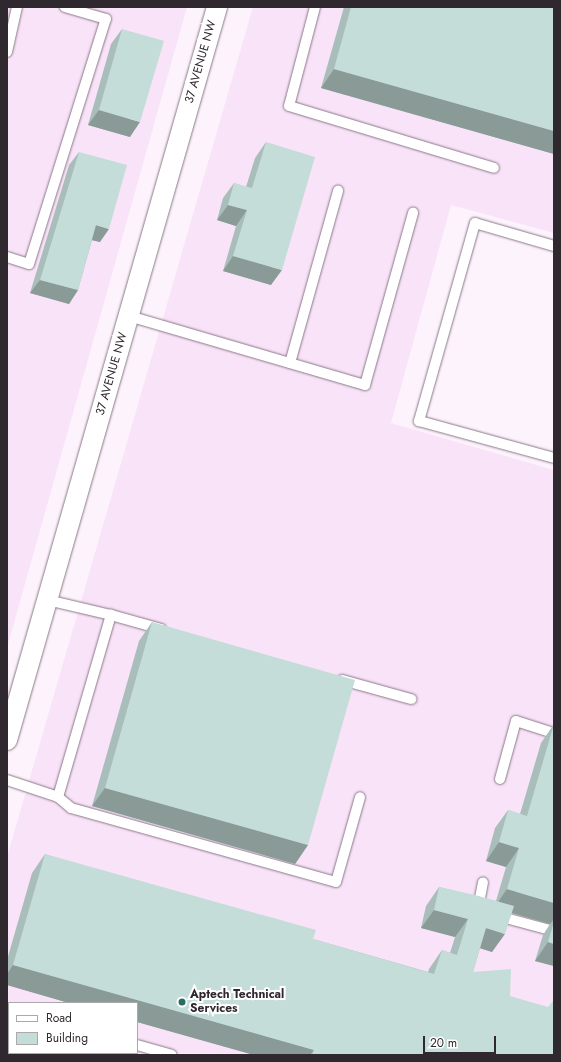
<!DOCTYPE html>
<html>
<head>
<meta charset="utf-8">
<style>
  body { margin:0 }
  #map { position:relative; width:561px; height:1062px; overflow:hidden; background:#fdf3fc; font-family:Jost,sans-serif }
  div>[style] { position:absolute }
  .built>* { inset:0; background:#f9e3f8 }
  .roads { filter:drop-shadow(0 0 1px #887987) drop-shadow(0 0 1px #887987) }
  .lane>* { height:10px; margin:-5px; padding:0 5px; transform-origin:5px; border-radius:5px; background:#fff }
  .street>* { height:20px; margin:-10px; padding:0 10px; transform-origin:10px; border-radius:10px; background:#fff }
  .wall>* { inset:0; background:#a9beba }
  .shaded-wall>* { inset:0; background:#8a9b97 }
  .building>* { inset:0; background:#c5ddd8 }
  .dots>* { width:11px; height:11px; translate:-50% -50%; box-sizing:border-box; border:2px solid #fff; border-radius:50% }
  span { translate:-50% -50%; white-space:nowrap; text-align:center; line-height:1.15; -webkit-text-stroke:4px #fff; paint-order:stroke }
  .street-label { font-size:12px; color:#2f292f }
  .poi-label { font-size:12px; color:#2f292f; font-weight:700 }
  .left { translate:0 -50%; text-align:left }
  .frame { position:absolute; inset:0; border:8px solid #2f292f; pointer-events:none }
  .legend { position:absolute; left:8px; top:1002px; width:130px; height:52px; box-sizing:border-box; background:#fff; border:1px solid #aca9ac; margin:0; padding:5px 7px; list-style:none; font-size:12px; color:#2f292f }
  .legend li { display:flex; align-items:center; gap:8px; height:20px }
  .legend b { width:20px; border:1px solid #aca9ac }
  .scale { position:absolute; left:423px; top:1036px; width:73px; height:18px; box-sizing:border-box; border:2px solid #2f292f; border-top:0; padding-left:5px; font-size:12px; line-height:14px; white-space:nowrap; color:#2f292f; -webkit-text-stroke:3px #fff; paint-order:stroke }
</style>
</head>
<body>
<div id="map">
  <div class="built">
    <i style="clip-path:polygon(7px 7px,187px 7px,7px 648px)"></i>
    <i style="clip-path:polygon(253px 7px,554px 7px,554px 233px,451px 205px,391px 423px,554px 470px,554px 1055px,79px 1053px,137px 1053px,137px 1003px,9px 1003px,9px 1033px,7px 1033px,7px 857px)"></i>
  </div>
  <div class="roads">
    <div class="lane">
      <i style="left:315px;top:7px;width:102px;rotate:104.7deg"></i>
      <i style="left:289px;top:106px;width:214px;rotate:16.8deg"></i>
      <i style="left:7px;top:52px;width:46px;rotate:-77.5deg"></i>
      <i style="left:554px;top:246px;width:82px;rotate:-163.8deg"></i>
      <i style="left:475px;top:223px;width:206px;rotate:105.8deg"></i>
      <i style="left:419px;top:421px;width:140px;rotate:15.3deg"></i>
      <i style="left:7px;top:257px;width:23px;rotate:18deg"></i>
      <i style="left:29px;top:264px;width:257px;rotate:-72.6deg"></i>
      <i style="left:106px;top:19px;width:43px;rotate:-163.7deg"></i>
      <i style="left:129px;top:316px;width:246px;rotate:16.3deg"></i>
      <i style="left:365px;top:385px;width:179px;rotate:-74.4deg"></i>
      <i style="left:290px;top:363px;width:179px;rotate:-74.4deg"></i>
      <i style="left:111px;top:615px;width:52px;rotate:15.6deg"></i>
      <i style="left:342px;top:680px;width:72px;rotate:15.4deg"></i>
      <i style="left:500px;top:779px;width:60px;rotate:-74.6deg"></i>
      <i style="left:516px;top:721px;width:40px;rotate:18deg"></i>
      <i style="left:7px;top:780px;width:54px;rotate:18.4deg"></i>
      <i style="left:58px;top:797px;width:190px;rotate:-73.8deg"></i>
      <i style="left:111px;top:615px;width:66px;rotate:-166.8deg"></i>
      <i style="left:58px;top:797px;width:17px;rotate:40deg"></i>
      <i style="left:71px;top:808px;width:275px;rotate:15.6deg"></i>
      <i style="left:336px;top:882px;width:88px;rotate:-74.2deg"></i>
      <i style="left:478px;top:908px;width:26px;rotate:-79deg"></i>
      <i style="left:498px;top:916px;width:58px;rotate:15deg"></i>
      <i style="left:7px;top:1042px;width:7px;rotate:-74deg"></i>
      <i style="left:137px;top:1045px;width:36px;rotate:16deg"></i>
    </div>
    <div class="street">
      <i style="left:7px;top:740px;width:762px;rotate:-74.01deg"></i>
    </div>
  </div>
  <div class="wall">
    <i style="clip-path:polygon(344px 7px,554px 7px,554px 154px,321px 88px)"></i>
    <i style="clip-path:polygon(122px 29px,130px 137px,88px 125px,111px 44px)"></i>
    <i style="clip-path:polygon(266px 142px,271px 285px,223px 271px,236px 226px,217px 220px,223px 198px,234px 183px,246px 187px,255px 158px)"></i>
    <i style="clip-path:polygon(79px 152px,100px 242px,92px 240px,78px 290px,69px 304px,30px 293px,69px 165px)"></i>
    <i style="clip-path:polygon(152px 622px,308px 845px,295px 864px,92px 806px,139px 641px)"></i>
    <i style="clip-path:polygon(554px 724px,554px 966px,535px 961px,543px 935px,550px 924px,512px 913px,492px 952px,480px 948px,473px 972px,510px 996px,554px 1055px,254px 1055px,137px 1022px,137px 1003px,69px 1003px,7px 985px,7px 960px,32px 873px,45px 854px,313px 939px,428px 972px,429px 969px,442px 950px,450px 953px,455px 937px,421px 928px,426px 906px,439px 887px,496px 901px,506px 867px,486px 861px,495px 828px,508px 810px,520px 814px,541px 743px)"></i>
  </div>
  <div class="shaded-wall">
    <i style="clip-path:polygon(334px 69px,554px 131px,554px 154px,321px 88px)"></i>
    <i style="clip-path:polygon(99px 110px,140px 122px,130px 137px,88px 125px)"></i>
    <i style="clip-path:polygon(228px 205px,247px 210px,236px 226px,217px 220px)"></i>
    <i style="clip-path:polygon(96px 225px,109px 229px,100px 242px,87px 239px)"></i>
    <i style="clip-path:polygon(233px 256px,282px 270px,271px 285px,223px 271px)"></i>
    <i style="clip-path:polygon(40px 280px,78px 290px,69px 304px,30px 293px)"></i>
    <i style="clip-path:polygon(105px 788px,308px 845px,295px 864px,92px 806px)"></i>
    <i style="clip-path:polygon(499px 842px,519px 848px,506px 867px,486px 861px)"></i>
    <i style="clip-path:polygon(507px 889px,554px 903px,554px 919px,550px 924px,494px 908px)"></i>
    <i style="clip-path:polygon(434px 910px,468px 919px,455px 937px,421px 928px)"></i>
    <i style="clip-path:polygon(486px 928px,505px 934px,492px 952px,473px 946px)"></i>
    <i style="clip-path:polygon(548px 942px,554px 944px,554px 966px,535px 961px)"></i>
    <i style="clip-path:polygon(13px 965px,314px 1050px,310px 1055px,254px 1055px,137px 1022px,137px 1003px,69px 1003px,7px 985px,7px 974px)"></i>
  </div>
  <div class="building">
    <i style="clip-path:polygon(351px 7px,554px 7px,554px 131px,334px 69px)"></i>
    <i style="clip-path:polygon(122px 29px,164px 41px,140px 122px,99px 110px)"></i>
    <i style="clip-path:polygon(266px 142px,315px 157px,282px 270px,233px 256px,247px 210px,228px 205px,234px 183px,252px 188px)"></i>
    <i style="clip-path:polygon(79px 152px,127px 165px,109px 229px,96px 225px,78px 290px,40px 280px)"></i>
    <i style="clip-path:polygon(152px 622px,355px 680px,308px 845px,105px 788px)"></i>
    <i style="clip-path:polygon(554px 724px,554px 903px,507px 889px,519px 848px,499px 842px,508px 810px,527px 816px)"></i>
    <i style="clip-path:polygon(45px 854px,316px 930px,313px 939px,434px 974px,442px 950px,457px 955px,468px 919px,434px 910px,439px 887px,475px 895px,514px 906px,505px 934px,486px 928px,473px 972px,511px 969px,510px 996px,548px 1007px,554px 1000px,554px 1055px,312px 1055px,314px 1050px,13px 965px)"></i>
    <i style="clip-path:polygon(554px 922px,554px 944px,548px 942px)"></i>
  </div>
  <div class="dots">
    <i style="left:182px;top:1002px;background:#296e62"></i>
  </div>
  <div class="street-label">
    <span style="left:201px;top:62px;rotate:-74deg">37 AVENUE NW</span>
    <span style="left:112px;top:374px;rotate:-74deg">37 AVENUE NW</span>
  </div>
  <div class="poi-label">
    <span class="left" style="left:190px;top:1002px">Aptech Technical<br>Services</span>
  </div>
  <div class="frame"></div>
  <ul class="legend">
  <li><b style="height:5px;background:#fff"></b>Road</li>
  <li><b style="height:11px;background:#c5ddd8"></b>Building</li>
  </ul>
  <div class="scale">20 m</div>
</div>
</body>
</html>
